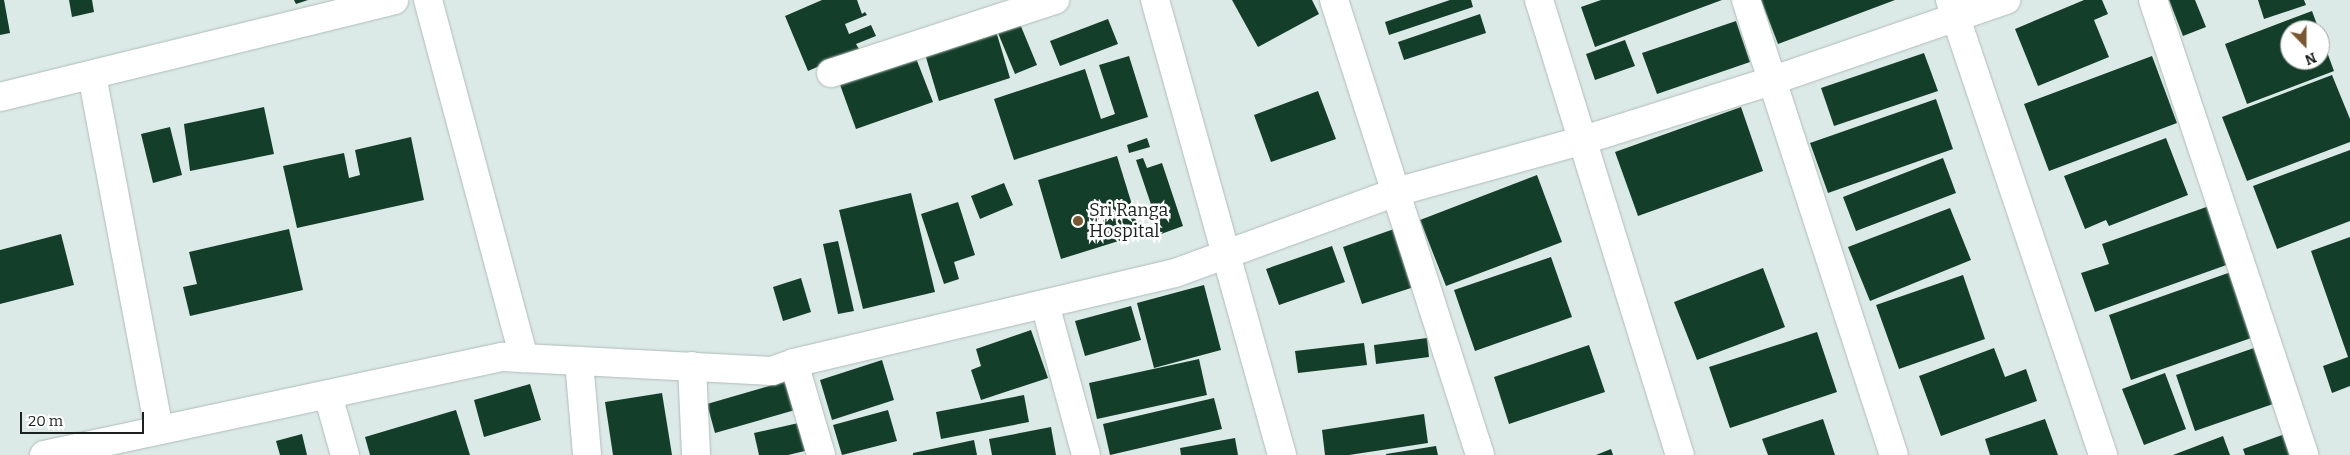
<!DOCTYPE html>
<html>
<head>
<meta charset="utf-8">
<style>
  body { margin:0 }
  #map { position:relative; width:2350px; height:455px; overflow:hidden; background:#dceae7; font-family:Bitter,serif }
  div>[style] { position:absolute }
  .building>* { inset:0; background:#133f2a }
  .roads { filter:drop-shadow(0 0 1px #aebcb9) drop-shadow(0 0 1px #aebcb9) }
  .minor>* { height:28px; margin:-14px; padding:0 14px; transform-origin:14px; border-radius:14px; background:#fff }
  .dots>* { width:14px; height:14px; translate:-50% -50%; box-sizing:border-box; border:2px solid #fff; border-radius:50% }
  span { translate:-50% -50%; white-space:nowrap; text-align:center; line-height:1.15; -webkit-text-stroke:5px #fff; paint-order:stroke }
  .poi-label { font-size:18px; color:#1c2120 }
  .left { translate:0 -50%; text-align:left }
  .north { position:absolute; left:2280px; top:20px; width:50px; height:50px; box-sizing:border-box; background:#fff; border:1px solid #a4a6a6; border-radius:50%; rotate:158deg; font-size:14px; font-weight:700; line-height:20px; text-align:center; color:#1c2120 }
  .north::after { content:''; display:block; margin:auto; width:18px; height:22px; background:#79572f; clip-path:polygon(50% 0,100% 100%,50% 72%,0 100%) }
  .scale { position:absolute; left:20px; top:412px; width:124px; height:22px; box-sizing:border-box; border:2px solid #1c2120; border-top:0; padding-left:6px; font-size:15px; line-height:18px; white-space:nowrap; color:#1c2120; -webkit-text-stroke:4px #fff; paint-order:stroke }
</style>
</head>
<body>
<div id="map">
  <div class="building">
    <i style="clip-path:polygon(0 0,4px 0,10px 33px,0 35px)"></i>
    <i style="clip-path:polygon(69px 0,92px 0,94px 12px,72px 17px)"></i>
    <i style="clip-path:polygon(294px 0,308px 0,296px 4px)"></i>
    <i style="clip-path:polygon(822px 0,857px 0,862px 14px,865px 12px,867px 15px,845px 24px,849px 34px,871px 25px,876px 36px,856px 44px,859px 49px,808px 71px,785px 16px)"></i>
    <i style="clip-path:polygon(1232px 0,1312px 0,1319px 14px,1258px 47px)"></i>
    <i style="clip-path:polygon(1450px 0,1471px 0,1473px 7px,1389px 35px,1385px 22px)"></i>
    <i style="clip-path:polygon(1601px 0,1722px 0,1595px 47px,1581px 7px)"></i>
    <i style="clip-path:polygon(1761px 0,1895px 0,1778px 44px)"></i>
    <i style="clip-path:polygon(2084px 0,2102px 0,2108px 14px,2094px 20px,2109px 57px,2038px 86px,2015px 29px)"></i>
    <i style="clip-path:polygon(2169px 0,2195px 0,2206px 27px,2183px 36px)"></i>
    <i style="clip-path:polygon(2258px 0,2304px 0,2306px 5px,2264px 19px)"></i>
    <i style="clip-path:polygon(2312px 11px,2319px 30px,2290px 30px,2290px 60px,2320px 60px,2320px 33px,2334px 71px,2247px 104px,2225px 44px)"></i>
    <i style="clip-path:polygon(1480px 14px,1486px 33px,1404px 60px,1398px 42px)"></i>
    <i style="clip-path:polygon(1108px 19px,1118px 44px,1060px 66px,1050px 41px)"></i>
    <i style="clip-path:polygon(1736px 21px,1750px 62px,1657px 94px,1642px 53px)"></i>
    <i style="clip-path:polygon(1020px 24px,1037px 65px,1015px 74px,998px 33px)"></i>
    <i style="clip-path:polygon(996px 31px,1010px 78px,939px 101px,925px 54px)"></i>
    <i style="clip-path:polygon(1625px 40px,1635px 66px,1595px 80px,1586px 54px)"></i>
    <i style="clip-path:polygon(914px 53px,933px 102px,856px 129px,839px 82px)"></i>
    <i style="clip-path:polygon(1924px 53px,1938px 91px,1834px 126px,1821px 88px)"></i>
    <i style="clip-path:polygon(1129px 56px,1148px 117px,1014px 160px,994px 99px,1085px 69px,1101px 119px,1115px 114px,1099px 65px)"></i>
    <i style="clip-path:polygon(2152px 56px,2177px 123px,2049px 171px,2024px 104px)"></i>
    <i style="clip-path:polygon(2332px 75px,2350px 119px,2350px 142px,2247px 181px,2222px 117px)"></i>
    <i style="clip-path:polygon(1318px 91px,1336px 139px,1271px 162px,1254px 115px)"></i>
    <i style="clip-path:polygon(1936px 99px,1953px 149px,1828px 193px,1810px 143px)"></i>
    <i style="clip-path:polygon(264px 107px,274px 154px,190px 171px,184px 124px)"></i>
    <i style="clip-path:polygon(1741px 107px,1763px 171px,1638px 216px,1615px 152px)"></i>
    <i style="clip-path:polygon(170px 127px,182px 175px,153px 183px,141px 134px)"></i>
    <i style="clip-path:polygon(411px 137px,424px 200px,297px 228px,283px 166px,344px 153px,349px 178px,360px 175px,355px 150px)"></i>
    <i style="clip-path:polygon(1147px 138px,1150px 147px,1129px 153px,1127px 145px)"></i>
    <i style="clip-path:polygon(2166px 138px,2188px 195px,2109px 226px,2106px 220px,2085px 229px,2064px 176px)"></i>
    <i style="clip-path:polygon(2350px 150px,2350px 221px,2277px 249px,2253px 186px)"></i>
    <i style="clip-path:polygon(1117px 156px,1141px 234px,1061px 259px,1038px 180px)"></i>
    <i style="clip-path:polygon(1143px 158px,1147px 168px,1162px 163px,1183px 226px,1161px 234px,1136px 160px)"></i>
    <i style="clip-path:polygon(1943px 158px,1956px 193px,1856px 231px,1843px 197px)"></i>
    <i style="clip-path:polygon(1537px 175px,1562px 242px,1446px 286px,1420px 220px)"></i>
    <i style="clip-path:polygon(1004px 183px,1013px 205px,980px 219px,971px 196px)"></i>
    <i style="clip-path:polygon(911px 193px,935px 292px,863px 309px,839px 210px)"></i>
    <i style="clip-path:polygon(958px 202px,975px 255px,954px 262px,959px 279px,944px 284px,921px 214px)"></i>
    <i style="clip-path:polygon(2212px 205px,2232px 263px,2095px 312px,2081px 273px,2109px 264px,2102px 244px)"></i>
    <i style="clip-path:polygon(1950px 208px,1971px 260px,1870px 301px,1848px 247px)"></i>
    <i style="clip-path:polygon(289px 229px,303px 290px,190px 316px,183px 287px,197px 284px,189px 252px)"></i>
    <i style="clip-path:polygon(1394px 229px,1414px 287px,1362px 304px,1343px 247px)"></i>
    <i style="clip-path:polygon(61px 234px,74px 285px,0 304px,0 250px)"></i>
    <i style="clip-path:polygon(2350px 237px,2350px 386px,2332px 393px,2323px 366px,2348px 357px,2311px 251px)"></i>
    <i style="clip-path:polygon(838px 241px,854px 311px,838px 314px,823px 244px)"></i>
    <i style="clip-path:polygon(1332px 246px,1345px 282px,1279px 305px,1266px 269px)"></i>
    <i style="clip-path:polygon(1551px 257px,1572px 317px,1475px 351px,1454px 290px)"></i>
    <i style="clip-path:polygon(1763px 268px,1785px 327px,1697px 360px,1674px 302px)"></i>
    <i style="clip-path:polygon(2231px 272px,2254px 337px,2131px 380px,2109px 315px)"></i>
    <i style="clip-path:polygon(1963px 275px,1985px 339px,1899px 369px,1876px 305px)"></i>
    <i style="clip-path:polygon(801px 278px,811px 312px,783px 321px,773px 287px)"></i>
    <i style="clip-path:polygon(1204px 285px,1221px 350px,1154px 368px,1137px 303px)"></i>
    <i style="clip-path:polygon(1131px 306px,1141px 340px,1085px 356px,1075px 321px)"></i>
    <i style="clip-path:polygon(1031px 330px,1048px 378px,981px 400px,971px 370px,981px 366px,976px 349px)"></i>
    <i style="clip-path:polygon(1817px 332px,1837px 392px,1730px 428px,1709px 367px)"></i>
    <i style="clip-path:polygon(1427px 338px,1429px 357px,1376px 364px,1374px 345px)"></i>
    <i style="clip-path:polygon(1364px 343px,1367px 365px,1298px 373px,1295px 351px)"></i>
    <i style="clip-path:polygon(1589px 345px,1605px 392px,1509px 424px,1494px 377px)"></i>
    <i style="clip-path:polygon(1994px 348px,2005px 377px,2026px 369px,2037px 401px,1941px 436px,1919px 376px)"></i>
    <i style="clip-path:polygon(2254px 348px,2273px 404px,2195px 431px,2176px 375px)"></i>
    <i style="clip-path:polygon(1199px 359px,1207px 395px,1097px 419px,1089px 383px)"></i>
    <i style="clip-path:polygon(882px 360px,894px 400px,832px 420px,820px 380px)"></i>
    <i style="clip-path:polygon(2165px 373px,2186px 429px,2144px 445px,2122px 389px)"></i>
    <i style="clip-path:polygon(786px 381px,795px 410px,715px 433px,707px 404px)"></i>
    <i style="clip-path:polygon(530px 384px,541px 420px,484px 437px,474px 400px)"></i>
    <i style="clip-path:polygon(662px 393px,672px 455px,613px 455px,605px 402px)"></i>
    <i style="clip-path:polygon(1024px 395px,1029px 422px,941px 439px,936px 412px)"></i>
    <i style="clip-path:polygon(1214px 398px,1222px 429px,1110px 455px,1103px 424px)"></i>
    <i style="clip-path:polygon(456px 410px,470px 455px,370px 455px,365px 437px)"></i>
    <i style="clip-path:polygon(888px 410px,897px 441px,842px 455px,833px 425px)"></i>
    <i style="clip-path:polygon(1424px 414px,1428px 443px,1349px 455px,1325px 455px,1322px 430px)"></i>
    <i style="clip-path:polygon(1823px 419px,1835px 455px,1768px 455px,1762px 439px)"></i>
    <i style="clip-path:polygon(2045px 419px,2058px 455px,1990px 455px,1985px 439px)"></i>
    <i style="clip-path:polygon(803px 422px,809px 450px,788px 455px,759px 455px,754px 433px)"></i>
    <i style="clip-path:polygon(1051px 427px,1056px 455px,992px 455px,989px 439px)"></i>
    <i style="clip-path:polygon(302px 434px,307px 455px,280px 455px,276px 441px)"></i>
    <i style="clip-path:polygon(2285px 434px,2292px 455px,2245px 455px,2243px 449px)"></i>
    <i style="clip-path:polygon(2223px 436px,2230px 455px,2173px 455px)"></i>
    <i style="clip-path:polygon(1235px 438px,1238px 455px,1181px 455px,1180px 448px)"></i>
    <i style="clip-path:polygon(974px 440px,977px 455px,913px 455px,913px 453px)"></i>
    <i style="clip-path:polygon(1436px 446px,1438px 455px,1386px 455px,1386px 454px)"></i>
    <i style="clip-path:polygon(1611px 449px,1613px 455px,1596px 455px)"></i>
  </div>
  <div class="roads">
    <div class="minor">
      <i style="left:428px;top:0;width:371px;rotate:75deg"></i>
      <i style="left:1155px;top:0;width:472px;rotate:74.4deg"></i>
      <i style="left:1334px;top:0;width:478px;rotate:72.2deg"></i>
      <i style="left:1539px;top:0;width:476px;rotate:72.8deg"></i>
      <i style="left:1746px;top:0;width:478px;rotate:72deg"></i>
      <i style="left:1950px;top:0;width:480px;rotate:71.4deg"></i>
      <i style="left:2153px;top:0;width:479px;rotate:71.6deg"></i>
      <i style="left:831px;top:73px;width:236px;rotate:-18.1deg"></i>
      <i style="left:92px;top:75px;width:361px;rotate:79.3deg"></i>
      <i style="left:0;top:97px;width:406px;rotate:-13.8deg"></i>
      <i style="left:1045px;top:304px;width:156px;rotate:74.8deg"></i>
      <i style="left:579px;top:361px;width:94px;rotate:85.1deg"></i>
      <i style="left:794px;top:363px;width:96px;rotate:73.6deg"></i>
      <i style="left:692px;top:366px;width:89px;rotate:87.4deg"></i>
      <i style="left:328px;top:395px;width:62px;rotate:74.2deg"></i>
      <i style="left:44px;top:455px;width:469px;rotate:-12.1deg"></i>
      <i style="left:503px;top:357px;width:269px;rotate:3deg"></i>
      <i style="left:772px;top:371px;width:23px;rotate:-20deg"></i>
      <i style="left:794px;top:363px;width:391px;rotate:-13.3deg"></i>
      <i style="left:1175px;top:273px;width:235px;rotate:-20.1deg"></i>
      <i style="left:1396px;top:192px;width:195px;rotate:-15.5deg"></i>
      <i style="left:1584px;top:140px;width:196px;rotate:-17.5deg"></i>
      <i style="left:1771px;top:81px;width:249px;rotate:-19deg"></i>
    </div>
  </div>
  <div class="dots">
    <i style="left:1078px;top:221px;background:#79572f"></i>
  </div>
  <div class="poi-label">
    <span class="left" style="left:1089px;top:221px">Sri Ranga<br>Hospital</span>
  </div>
  <div class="north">N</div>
  <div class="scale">20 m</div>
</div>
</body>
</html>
